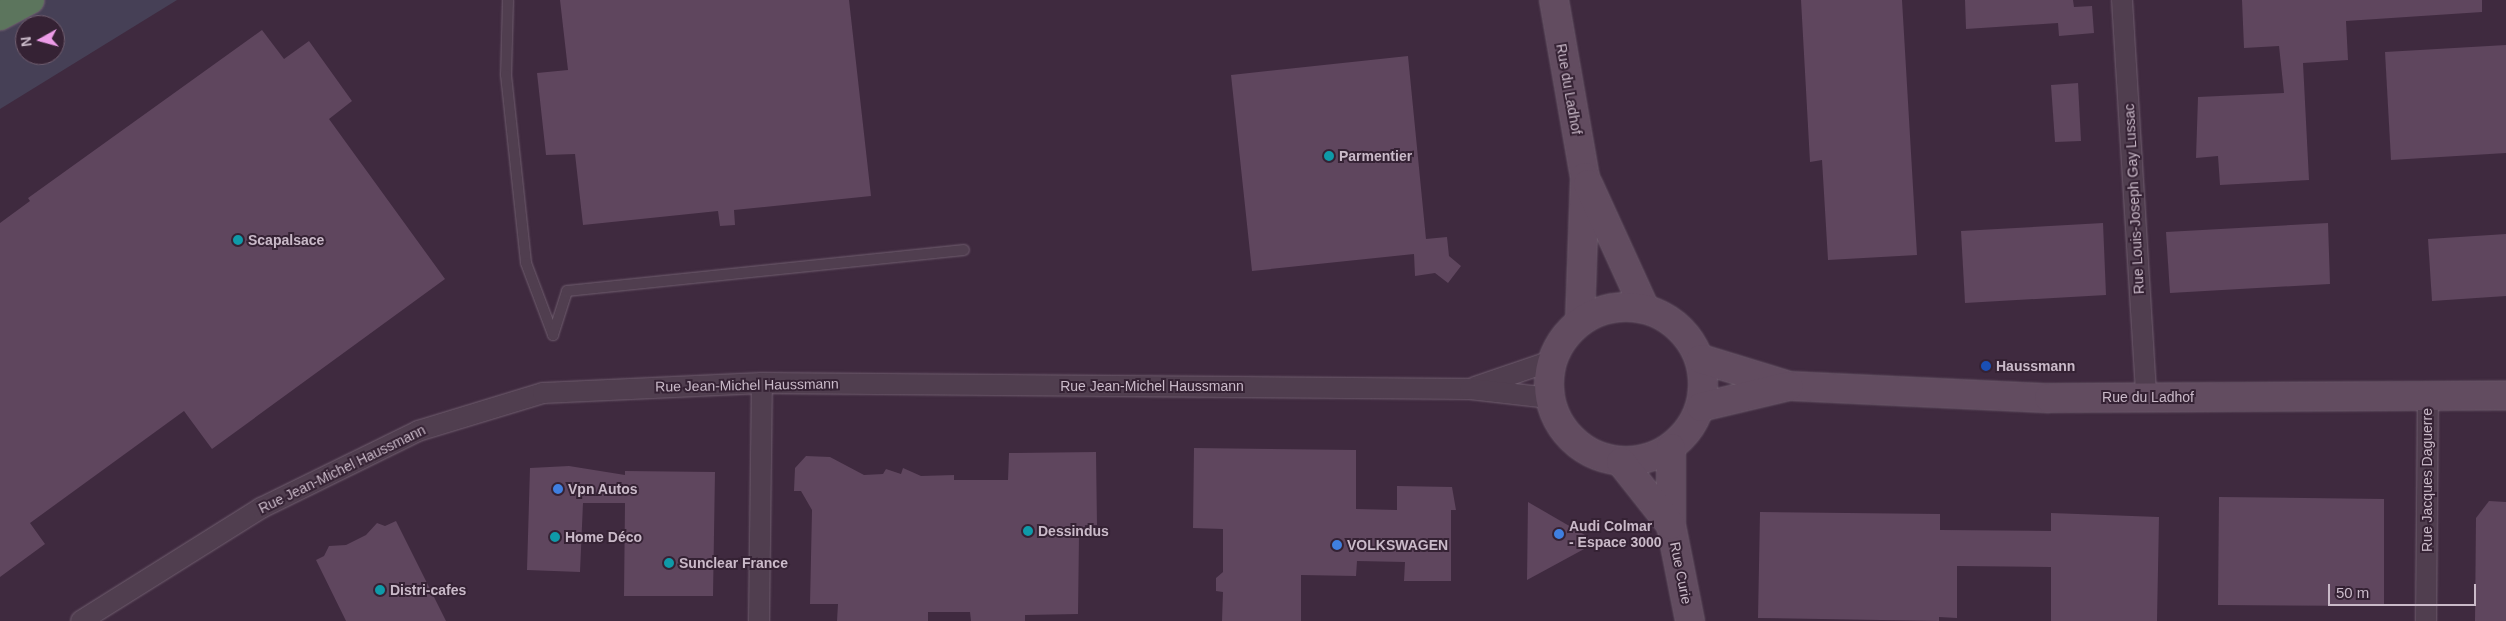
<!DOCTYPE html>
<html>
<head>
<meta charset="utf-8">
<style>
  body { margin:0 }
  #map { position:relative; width:2506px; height:621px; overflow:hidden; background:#3f2a3f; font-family:Helvetica,sans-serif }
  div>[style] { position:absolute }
  .green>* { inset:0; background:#464056 }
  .building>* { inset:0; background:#5f465e }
  .roads { filter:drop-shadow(0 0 1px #705e6f) drop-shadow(0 0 1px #705e6f) }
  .lane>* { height:10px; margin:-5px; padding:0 5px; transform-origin:5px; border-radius:5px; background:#503e4f }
  .street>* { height:20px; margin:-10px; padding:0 10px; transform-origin:10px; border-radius:10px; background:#503e4f }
  .secondary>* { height:28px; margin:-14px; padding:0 14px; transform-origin:14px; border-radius:14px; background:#624c60 }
  .secondary>.ring { margin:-14px; padding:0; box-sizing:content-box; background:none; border:28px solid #624c60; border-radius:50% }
  .highway>* { height:28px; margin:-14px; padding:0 14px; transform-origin:14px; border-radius:14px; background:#5c755d }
  .dots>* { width:14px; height:14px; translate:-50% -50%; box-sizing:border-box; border:2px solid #352234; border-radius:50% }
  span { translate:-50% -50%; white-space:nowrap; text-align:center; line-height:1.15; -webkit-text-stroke:4px #352234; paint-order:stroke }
  .street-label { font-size:14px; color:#cabac9 }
  .poi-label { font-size:14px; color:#cabac9; font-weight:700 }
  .left { translate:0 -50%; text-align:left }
  .north { position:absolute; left:15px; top:15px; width:50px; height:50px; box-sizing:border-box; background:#352234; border:1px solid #715f70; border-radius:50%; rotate:263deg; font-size:14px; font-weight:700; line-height:20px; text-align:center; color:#cabac9 }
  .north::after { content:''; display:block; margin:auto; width:18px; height:22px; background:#ed9ce8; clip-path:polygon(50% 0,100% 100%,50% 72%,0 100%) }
  .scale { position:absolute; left:2328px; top:584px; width:148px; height:22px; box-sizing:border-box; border:2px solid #cabac9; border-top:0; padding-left:6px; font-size:15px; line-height:18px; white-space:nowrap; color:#cabac9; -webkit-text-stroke:4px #352234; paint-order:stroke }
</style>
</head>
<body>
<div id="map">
  <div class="green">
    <i style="clip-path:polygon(evenodd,0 0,177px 0,0 109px,0 0,25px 25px,55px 25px,55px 55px,25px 55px,25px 25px)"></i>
  </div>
  <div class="building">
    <i style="clip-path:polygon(560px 0,849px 0,871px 196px,734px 210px,735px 225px,720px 226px,718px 211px,583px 225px,575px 154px,546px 155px,537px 73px,568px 70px)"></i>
    <i style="clip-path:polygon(1801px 0,1902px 0,1917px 255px,1828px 260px,1822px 160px,1810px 162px)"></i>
    <i style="clip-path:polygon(1965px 0,2073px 0,2074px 7px,2092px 6px,2094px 33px,2059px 36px,2058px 23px,1966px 29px)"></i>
    <i style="clip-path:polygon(2242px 0,2482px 0,2482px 12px,2346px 21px,2348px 60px,2303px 63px,2309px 180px,2220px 185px,2218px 156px,2196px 158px,2198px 97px,2284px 93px,2279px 46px,2244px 48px)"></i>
    <i style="clip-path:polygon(262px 30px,284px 59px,309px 41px,352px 101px,329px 119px,445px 279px,212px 449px,184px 411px,30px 523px,45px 544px,0 577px,0 223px,30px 201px,28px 198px)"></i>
    <i style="clip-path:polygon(2506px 45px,2506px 153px,2391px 160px,2385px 52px)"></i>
    <i style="clip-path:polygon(1408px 56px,1426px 239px,1447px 237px,1449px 256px,1461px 266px,1448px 283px,1435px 273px,1415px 276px,1414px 254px,1252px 271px,1231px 75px)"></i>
    <i style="clip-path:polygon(2078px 83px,2081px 141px,2055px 142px,2051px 85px)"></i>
    <i style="clip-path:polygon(2103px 223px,2106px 295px,1965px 303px,1961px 231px)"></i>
    <i style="clip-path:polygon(2328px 223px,2330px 284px,2170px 293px,2166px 232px)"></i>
    <i style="clip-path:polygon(2506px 234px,2506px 296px,2432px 301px,2428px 239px)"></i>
    <i style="clip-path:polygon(1194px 448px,1356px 450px,1356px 509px,1397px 510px,1397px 486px,1452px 487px,1456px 510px,1451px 510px,1451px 581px,1404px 581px,1405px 562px,1357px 561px,1356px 576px,1301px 575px,1301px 621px,1222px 621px,1223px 592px,1216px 591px,1216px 578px,1223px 572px,1223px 529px,1193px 528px)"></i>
    <i style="clip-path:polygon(1096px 452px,1097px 525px,1085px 525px,1084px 537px,1079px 536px,1078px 614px,1025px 615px,1025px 621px,971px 621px,970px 612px,928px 612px,928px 621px,837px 621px,838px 604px,810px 604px,812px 510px,801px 491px,794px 491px,795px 468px,806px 456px,830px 457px,864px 475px,883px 474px,886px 469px,901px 474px,903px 468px,921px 476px,954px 475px,954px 480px,1008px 480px,1009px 453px)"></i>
    <i style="clip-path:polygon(569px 466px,625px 475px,625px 471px,715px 472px,713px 596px,624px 596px,625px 503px,583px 503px,580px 572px,527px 570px,530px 468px)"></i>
    <i style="clip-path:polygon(2219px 497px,2384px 499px,2384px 606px,2218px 605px)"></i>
    <i style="clip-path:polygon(2489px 501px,2506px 502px,2506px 621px,2475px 621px,2476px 518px)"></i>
    <i style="clip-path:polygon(1528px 502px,1597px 542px,1527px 580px)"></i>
    <i style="clip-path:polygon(1760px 512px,1940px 514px,1940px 530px,2051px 531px,2051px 513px,2159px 517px,2157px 621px,2051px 621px,2051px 567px,1957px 566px,1957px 618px,1939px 617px,1939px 621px,1758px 618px)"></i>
    <i style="clip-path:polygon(396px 521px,446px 621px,346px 621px,316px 560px,324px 556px,329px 546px,346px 545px,366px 535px,377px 523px,385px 526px)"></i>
  </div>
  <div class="roads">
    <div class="lane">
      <i style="left:508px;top:0;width:75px;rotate:91.5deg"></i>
      <i style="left:506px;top:75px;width:189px;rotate:83.9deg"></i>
      <i style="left:526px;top:263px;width:77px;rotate:69.4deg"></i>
      <i style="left:553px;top:335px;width:46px;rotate:-72.3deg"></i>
      <i style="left:567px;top:291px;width:399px;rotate:-5.9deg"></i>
    </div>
    <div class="street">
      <i style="left:2122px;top:0;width:398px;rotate:86.5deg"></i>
      <i style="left:1475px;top:387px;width:80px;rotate:-18.9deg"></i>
      <i style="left:81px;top:621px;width:213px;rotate:-32.1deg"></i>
      <i style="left:261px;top:508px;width:175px;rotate:-26.1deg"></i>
      <i style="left:418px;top:431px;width:131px;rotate:-16.9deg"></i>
      <i style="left:543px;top:393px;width:219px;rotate:-2.6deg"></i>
      <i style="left:762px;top:383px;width:708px;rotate:0.49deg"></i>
      <i style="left:1470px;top:389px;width:80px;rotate:6.5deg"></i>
      <i style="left:759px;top:621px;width:238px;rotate:-89.3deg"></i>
      <i style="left:2426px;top:621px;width:222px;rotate:-89.5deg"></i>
    </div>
    <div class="secondary">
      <i style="left:1554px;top:0;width:180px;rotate:80.1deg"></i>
      <i style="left:1585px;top:177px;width:143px;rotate:92deg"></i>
      <i style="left:1588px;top:184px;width:135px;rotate:65.5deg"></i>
      <i class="ring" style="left:1549px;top:307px;width:126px;height:126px"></i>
      <i style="left:1701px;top:359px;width:93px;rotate:16.9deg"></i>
      <i style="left:1790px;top:386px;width:259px;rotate:2.7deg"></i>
      <i style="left:2049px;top:398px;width:457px;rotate:-0.3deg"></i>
      <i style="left:1701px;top:407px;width:90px;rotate:-13.4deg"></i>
      <i style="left:1671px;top:448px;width:77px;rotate:90deg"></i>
      <i style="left:1671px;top:525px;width:98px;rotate:78.8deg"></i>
      <i style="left:1621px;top:462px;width:80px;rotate:51.6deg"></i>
    </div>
    <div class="highway">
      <i style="left:0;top:16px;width:34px;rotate:-28deg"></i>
    </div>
  </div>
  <div class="dots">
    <i style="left:1329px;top:156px;background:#0f9aa8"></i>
    <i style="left:238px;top:240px;background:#0f9aa8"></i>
    <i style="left:1986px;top:366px;background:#1a4fb4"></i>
    <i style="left:558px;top:489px;background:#3f7fe0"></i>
    <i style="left:1028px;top:531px;background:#0f9aa8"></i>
    <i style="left:1559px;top:534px;background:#3f7fe0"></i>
    <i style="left:555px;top:537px;background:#0f9aa8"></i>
    <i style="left:1337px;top:545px;background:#3f7fe0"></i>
    <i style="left:669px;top:563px;background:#0f9aa8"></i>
    <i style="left:380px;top:590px;background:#0f9aa8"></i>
  </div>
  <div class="street-label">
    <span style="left:1569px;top:89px;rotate:80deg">Rue du Ladhof</span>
    <span style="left:2134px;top:199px;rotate:-93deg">Rue Louis-Joseph Gay Lussac</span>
    <span style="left:747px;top:385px;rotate:-1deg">Rue Jean-Michel Haussmann</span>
    <span style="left:1152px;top:386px">Rue Jean-Michel Haussmann</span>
    <span style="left:2148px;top:397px">Rue du Ladhof</span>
    <span style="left:342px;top:469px;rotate:-26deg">Rue Jean-Michel Haussmann</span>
    <span style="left:2427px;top:480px;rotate:-90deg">Rue Jacques Daguerre</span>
    <span style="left:1681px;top:573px;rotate:79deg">Rue Curie</span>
  </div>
  <div class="poi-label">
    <span class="left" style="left:1339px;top:156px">Parmentier</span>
    <span class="left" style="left:248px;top:240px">Scapalsace</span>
    <span class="left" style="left:1996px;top:366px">Haussmann</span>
    <span class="left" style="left:568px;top:489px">Vpn Autos</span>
    <span class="left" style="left:1569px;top:534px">Audi Colmar<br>- Espace 3000</span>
    <span class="left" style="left:1038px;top:531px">Dessindus</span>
    <span class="left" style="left:565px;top:537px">Home Déco</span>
    <span class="left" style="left:1347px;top:545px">VOLKSWAGEN</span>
    <span class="left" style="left:679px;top:563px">Sunclear France</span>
    <span class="left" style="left:390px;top:590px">Distri-cafes</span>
  </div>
  <div class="north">N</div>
  <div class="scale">50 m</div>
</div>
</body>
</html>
